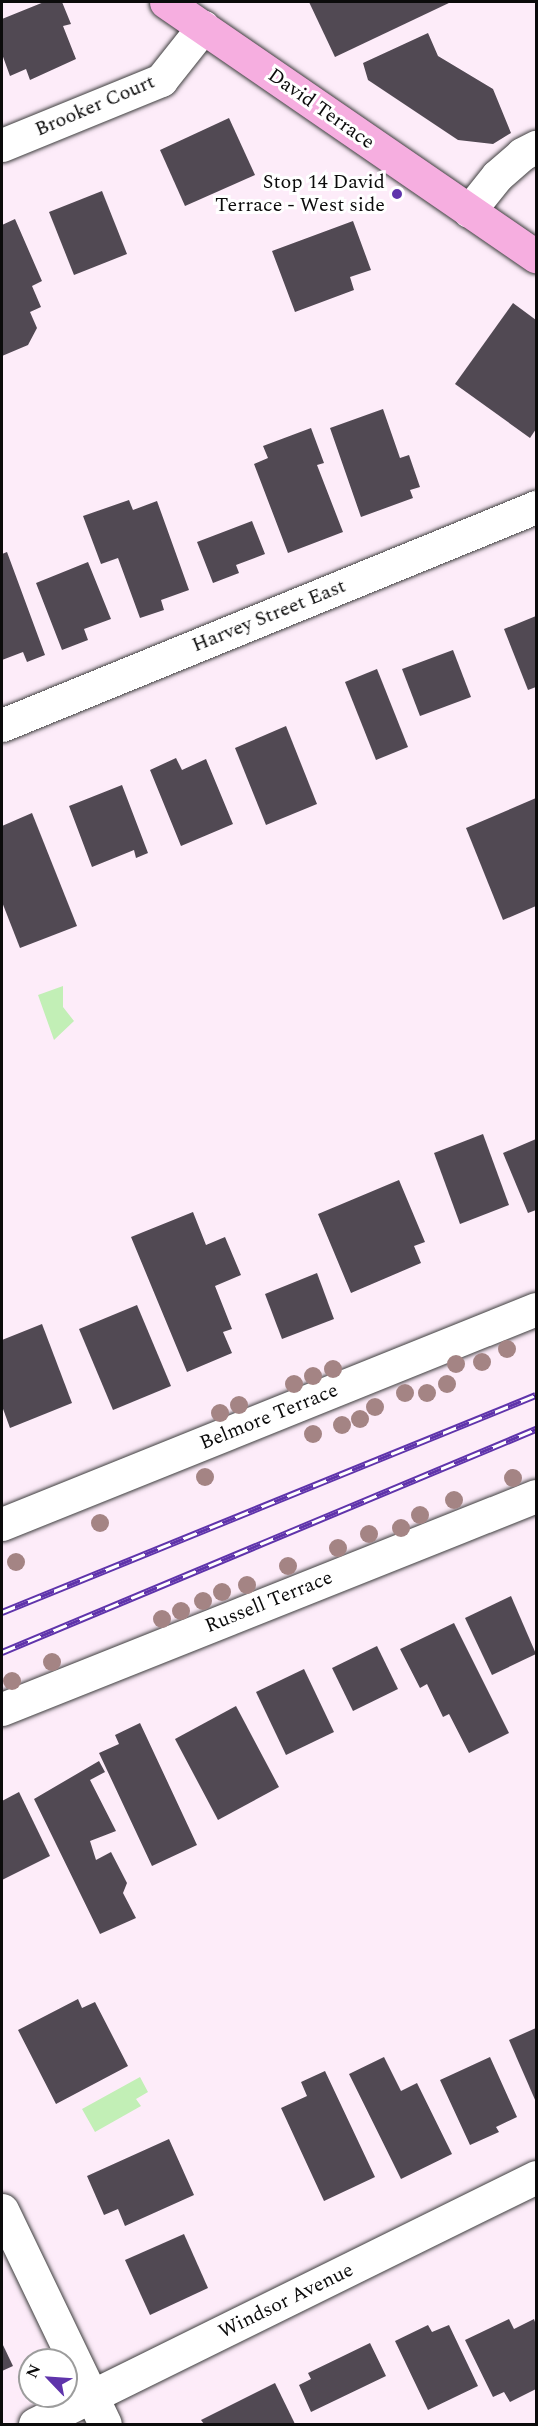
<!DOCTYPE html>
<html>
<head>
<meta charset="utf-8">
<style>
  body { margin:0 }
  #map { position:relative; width:538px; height:2426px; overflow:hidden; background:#fdecf9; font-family:Spectral,serif }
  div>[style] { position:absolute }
  .water>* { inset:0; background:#c2efb6 }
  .building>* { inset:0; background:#514953 }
  .roads { filter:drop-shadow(0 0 2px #3e3e3e) drop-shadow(0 0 2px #3e3e3e) }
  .street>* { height:33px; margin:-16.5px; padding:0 16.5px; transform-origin:16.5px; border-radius:16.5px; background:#fff }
  .secondary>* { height:33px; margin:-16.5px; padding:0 16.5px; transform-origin:16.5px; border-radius:16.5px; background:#f6aee0 }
  .rail>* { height:7px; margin-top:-3.5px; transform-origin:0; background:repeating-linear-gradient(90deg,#fff 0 14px,#5f34ab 0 28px); box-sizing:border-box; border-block:2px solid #5f34ab }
  .trees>* { width:18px; height:18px; margin:-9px; border-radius:50%; background:#a48484 }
  .dots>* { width:16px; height:16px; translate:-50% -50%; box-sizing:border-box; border:3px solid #fff; border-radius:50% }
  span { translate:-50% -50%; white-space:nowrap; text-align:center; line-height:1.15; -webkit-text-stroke:6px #fff; paint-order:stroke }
  .street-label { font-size:20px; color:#0b0b0b }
  .poi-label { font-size:20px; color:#0b0b0b }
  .right { translate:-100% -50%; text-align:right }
  .frame { position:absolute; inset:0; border:3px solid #0b0b0b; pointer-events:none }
  .north { position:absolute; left:18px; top:2348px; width:60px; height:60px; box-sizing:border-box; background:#fff; border:2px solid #9d9d9d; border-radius:50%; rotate:295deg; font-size:16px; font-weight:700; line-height:24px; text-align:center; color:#0b0b0b }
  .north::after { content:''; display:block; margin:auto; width:21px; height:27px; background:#5f34ab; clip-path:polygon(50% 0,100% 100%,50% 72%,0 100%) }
</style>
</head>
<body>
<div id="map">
  <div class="water">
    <i style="clip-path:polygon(63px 986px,63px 1007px,74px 1021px,54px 1040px,38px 995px)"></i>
    <i style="clip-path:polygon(140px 2077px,148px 2092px,136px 2099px,141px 2106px,95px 2132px,82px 2109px)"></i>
  </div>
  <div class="building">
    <i style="clip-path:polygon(44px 2px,62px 2px,71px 24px,63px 26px,76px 59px,30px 80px,26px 69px,10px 76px,2px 54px,2px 19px)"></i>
    <i style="clip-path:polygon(309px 2px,451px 2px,335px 57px)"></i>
    <i style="clip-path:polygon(428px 33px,438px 56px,493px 89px,511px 133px,493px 144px,458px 140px,368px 80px,363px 63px)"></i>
    <i style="clip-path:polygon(229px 118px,255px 175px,185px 206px,160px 150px)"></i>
    <i style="clip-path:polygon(102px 191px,127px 254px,74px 275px,49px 212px)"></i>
    <i style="clip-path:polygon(15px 219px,42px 281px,32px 286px,41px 307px,30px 312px,37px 328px,28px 345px,2px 356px,2px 225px)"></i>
    <i style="clip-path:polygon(353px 221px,371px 270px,350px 277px,354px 290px,295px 312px,272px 251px)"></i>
    <i style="clip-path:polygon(513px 303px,536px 320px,536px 429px,530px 438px,455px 384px)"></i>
    <i style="clip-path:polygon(383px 409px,400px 458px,409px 455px,420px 487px,410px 490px,413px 498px,361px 517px,330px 428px)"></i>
    <i style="clip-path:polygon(311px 428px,324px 463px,317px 465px,343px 532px,288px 553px,254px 464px,268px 458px,263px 446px)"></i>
    <i style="clip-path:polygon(129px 500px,133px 510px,157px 501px,189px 590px,161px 600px,164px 610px,140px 618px,118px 558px,101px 564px,83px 516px)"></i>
    <i style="clip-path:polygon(252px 521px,265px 554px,236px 565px,239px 573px,213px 583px,197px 542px)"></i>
    <i style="clip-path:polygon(7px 552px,45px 655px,27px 662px,23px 652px,2px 660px,2px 554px)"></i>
    <i style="clip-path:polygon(88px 562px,111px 619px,84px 629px,88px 640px,62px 650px,36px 583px)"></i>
    <i style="clip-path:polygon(536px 616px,536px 687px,528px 690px,504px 629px)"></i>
    <i style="clip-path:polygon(453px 650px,471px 697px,420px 716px,402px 669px)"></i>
    <i style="clip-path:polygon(377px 669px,408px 747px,376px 760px,345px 682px)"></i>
    <i style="clip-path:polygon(286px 726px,317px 804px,266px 825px,235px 748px)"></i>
    <i style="clip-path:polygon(176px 758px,182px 770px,206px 759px,233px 824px,181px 846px,150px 770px)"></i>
    <i style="clip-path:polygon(122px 785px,148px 853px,136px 858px,134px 850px,92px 867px,69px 806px)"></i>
    <i style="clip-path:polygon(536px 798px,536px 906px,503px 920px,466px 828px)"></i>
    <i style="clip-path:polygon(32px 813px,77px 926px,20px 948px,2px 902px,2px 826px)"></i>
    <i style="clip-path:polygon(483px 1134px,509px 1205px,460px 1224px,434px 1153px)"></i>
    <i style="clip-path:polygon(536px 1139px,536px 1210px,528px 1213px,503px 1153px)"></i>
    <i style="clip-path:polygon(399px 1180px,425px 1242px,414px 1246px,421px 1263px,351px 1293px,318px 1214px)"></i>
    <i style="clip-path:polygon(193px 1212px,206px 1245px,225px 1237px,241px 1275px,215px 1286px,232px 1329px,223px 1332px,232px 1353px,187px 1372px,131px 1237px)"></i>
    <i style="clip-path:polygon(317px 1273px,334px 1319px,282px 1339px,265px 1294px)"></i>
    <i style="clip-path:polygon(137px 1305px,171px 1386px,113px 1410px,79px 1329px)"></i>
    <i style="clip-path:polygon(42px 1324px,72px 1403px,10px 1428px,2px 1406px,2px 1340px)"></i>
    <i style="clip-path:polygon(511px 1596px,536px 1654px,492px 1675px,465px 1618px)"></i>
    <i style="clip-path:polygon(454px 1623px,509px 1733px,469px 1753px,449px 1714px,443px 1717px,427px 1684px,420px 1688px,400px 1649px)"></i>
    <i style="clip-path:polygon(377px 1646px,398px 1689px,353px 1711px,332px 1668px)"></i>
    <i style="clip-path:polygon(304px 1669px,334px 1732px,286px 1755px,256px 1692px)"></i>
    <i style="clip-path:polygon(236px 1706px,279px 1787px,218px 1820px,175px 1739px)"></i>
    <i style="clip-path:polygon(140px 1723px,197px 1845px,152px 1866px,99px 1753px,119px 1744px,115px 1735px)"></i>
    <i style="clip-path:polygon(99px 1761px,105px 1772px,90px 1780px,116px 1831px,90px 1841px,96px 1860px,111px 1852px,127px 1883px,123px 1893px,136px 1918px,100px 1934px,34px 1799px)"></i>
    <i style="clip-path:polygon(19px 1792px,50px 1856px,2px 1880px,2px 1801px)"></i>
    <i style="clip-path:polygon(78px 1999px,82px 2008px,95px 2002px,128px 2066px,56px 2104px,18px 2030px)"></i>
    <i style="clip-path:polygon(536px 2028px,536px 2102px,509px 2040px)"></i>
    <i style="clip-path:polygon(384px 2057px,401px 2091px,417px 2083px,452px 2154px,401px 2179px,349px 2074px)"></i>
    <i style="clip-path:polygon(490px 2057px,517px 2117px,496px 2127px,499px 2132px,470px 2145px,440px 2080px)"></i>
    <i style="clip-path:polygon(325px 2071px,375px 2177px,324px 2201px,281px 2108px,307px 2096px,301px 2082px)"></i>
    <i style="clip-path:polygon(169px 2139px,194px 2195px,125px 2226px,118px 2209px,104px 2215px,87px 2176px)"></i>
    <i style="clip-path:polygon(184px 2234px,208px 2288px,150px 2315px,125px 2260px)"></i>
    <i style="clip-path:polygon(509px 2319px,514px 2329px,534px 2319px,536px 2325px,536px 2389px,510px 2402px,504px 2392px,493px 2397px,465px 2340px)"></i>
    <i style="clip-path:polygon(428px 2325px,432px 2332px,449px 2325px,478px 2386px,428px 2410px,395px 2341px)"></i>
    <i style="clip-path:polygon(2px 2343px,13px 2366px,2px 2371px)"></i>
    <i style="clip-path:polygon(370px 2343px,386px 2376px,311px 2412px,299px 2385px,311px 2379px,308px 2373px)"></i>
    <i style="clip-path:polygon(275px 2383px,295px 2424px,204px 2424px,201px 2420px)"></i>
  </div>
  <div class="roads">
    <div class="street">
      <i style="left:2px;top:145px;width:172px;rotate:-22.2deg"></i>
      <i style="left:161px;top:80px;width:68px;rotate:-51.6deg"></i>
      <i style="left:469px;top:211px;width:45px;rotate:-51.3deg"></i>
      <i style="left:497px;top:176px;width:33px;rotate:-41deg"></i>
      <i style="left:522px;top:154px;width:16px;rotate:-27deg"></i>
      <i style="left:2px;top:725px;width:577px;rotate:-22.21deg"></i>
      <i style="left:2px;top:1524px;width:576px;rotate:-21.93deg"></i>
      <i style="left:2px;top:1709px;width:575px;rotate:-21.75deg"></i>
      <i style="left:2px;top:2210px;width:237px;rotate:64.3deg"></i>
      <i style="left:35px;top:2424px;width:559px;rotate:-26.24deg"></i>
    </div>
    <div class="secondary">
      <i style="left:166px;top:2px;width:449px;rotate:34.5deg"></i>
    </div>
  </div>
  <div class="rail">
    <i style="left:2px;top:1612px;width:576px;rotate:-22.12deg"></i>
    <i style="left:2px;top:1652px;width:579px;rotate:-22.67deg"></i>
  </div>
  <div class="trees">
    <i style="left:507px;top:1349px"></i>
    <i style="left:482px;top:1362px"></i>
    <i style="left:456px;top:1364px"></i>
    <i style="left:333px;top:1369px"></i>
    <i style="left:313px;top:1376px"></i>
    <i style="left:294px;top:1384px"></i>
    <i style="left:447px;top:1384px"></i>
    <i style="left:405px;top:1393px"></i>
    <i style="left:427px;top:1393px"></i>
    <i style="left:239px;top:1405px"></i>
    <i style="left:375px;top:1407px"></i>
    <i style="left:220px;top:1413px"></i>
    <i style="left:360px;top:1419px"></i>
    <i style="left:342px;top:1425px"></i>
    <i style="left:313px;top:1434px"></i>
    <i style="left:205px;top:1477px"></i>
    <i style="left:513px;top:1478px"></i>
    <i style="left:454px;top:1500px"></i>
    <i style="left:420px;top:1515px"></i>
    <i style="left:100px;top:1523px"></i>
    <i style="left:401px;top:1528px"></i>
    <i style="left:369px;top:1534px"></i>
    <i style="left:338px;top:1548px"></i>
    <i style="left:16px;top:1562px"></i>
    <i style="left:288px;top:1566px"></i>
    <i style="left:247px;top:1585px"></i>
    <i style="left:222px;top:1592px"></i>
    <i style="left:203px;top:1601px"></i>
    <i style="left:181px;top:1611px"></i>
    <i style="left:162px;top:1619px"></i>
    <i style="left:52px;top:1662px"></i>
    <i style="left:12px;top:1681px"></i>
  </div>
  <div class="dots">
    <i style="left:397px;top:194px;background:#5f34ab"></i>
  </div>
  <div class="street-label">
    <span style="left:95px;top:106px;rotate:-23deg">Brooker Court</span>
    <span style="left:321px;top:109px;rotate:35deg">David Terrace</span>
    <span style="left:269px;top:616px;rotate:-22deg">Harvey Street East</span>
    <span style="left:269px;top:1417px;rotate:-22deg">Belmore Terrace</span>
    <span style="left:269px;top:1602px;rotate:-22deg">Russell Terrace</span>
    <span style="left:286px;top:2301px;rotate:-26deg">Windsor Avenue</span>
  </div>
  <div class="poi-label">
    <span class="right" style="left:385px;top:194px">Stop 14 David<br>Terrace - West side</span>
  </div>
  <div class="frame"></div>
  <div class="north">N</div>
</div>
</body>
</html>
